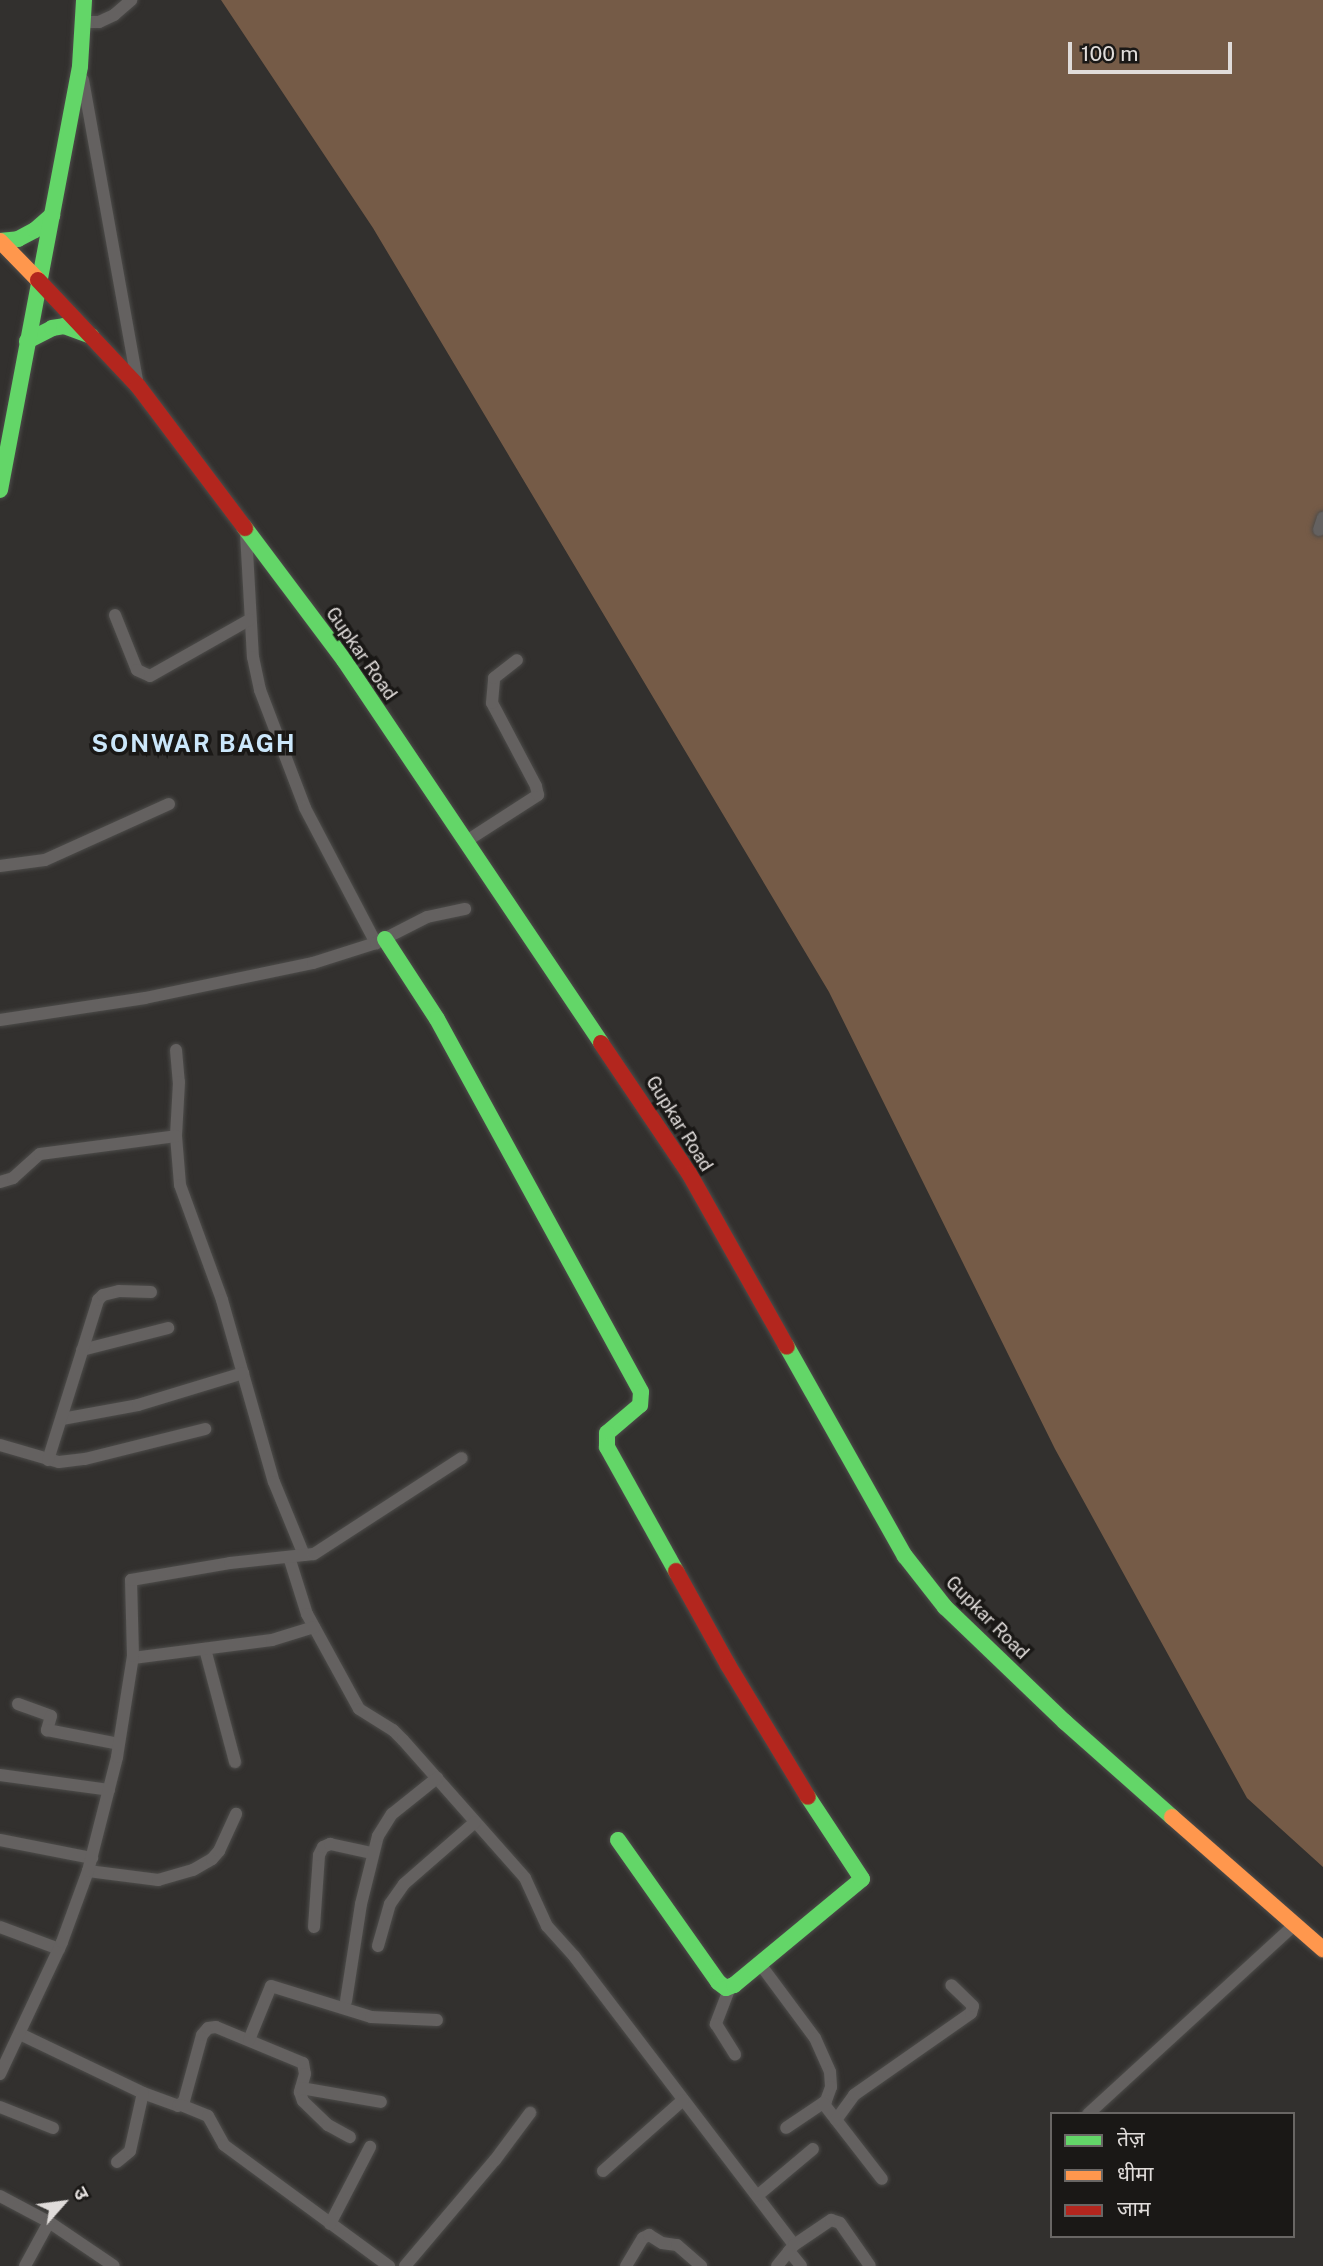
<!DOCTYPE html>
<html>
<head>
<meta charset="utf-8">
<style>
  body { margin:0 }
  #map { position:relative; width:1323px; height:2266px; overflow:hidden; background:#32302e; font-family:"Public Sans","Noto Sans Devanagari",sans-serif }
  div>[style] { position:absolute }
  .forest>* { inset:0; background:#755b47 }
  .roads { filter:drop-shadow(0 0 2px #4d4c4a) drop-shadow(0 0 2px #4d4c4a) }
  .street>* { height:12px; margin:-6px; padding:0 6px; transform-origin:6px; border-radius:6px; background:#646160 }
  .fast>* { height:16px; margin:-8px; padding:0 8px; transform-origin:8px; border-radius:8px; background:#63d668 }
  .slow>* { height:16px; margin:-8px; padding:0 8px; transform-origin:8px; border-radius:8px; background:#ff974d }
  .jam>* { height:16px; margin:-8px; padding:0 8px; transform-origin:8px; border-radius:8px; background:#b3261e }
  span { translate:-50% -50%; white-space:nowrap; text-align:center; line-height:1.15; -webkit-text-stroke:7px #1a1816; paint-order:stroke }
  .street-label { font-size:18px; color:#e0dcda }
  .district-label { font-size:24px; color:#cbe7fb; font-weight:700; letter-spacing:2px }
  .legend { position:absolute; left:1050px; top:2112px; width:245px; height:126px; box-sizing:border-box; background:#1a1816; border:2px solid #696664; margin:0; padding:9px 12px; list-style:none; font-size:21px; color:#e0dcda }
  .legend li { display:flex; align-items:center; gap:14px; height:35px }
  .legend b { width:35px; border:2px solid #696664 }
  .north { position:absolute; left:28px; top:2168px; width:70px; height:70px; -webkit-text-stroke:5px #1a1816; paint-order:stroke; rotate:62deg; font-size:19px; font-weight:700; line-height:28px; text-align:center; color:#e0dcda }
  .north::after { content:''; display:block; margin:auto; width:24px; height:32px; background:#e0dcda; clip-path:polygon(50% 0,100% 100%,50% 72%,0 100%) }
  .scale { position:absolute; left:1068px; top:42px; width:164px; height:32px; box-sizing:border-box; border:4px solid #e0dcda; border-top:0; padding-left:9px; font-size:21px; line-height:24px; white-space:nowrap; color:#e0dcda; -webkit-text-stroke:5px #1a1816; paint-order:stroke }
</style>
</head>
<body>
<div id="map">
  <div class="forest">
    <i style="clip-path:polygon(221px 0,1323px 0,1323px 1867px,1247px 1798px,1055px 1449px,829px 992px,373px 228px)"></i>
  </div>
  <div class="roads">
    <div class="street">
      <i style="left:83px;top:22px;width:16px"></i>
      <i style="left:99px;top:22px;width:17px;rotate:-25deg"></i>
      <i style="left:114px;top:15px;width:23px;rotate:-41deg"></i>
      <i style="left:83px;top:80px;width:311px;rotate:79.8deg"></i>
      <i style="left:1319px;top:530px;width:13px;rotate:-72deg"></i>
      <i style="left:246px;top:533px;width:124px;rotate:86.8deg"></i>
      <i style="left:253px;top:657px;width:34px;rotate:78deg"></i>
      <i style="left:260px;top:690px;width:126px;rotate:69.1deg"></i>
      <i style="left:305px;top:808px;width:153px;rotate:62.3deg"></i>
      <i style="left:115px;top:615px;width:59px;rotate:68.2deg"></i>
      <i style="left:137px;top:670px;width:14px;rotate:25deg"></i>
      <i style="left:150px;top:676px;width:114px;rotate:-29.5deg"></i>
      <i style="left:465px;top:842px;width:87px;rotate:-32.8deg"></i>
      <i style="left:538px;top:795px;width:9px;rotate:-103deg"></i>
      <i style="left:536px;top:786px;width:94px;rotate:-117.9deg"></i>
      <i style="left:492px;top:703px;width:25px;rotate:-85deg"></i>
      <i style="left:494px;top:678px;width:29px;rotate:-38deg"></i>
      <i style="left:0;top:866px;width:45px;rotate:-7.6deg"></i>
      <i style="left:45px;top:860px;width:136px;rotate:-24.3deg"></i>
      <i style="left:0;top:1020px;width:147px;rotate:-8.6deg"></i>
      <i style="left:145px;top:998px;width:172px;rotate:-11.8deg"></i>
      <i style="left:313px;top:963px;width:66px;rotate:-17.6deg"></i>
      <i style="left:376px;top:943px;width:57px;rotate:-27deg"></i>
      <i style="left:427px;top:917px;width:39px;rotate:-12deg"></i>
      <i style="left:176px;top:1050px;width:32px;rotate:85deg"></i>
      <i style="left:179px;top:1082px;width:54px;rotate:93.2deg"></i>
      <i style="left:176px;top:1136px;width:49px;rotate:85.3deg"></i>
      <i style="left:180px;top:1185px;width:122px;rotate:69.9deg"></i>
      <i style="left:222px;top:1300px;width:189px;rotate:74.1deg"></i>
      <i style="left:274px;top:1482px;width:79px;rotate:67.7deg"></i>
      <i style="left:0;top:1182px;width:14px;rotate:-17deg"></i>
      <i style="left:13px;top:1178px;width:36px;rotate:-42deg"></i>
      <i style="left:40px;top:1154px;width:137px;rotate:-7.5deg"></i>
      <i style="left:82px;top:1350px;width:89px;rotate:-14.3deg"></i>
      <i style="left:62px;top:1419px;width:77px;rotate:-10.4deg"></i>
      <i style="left:138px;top:1405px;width:110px;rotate:-16.9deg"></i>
      <i style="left:0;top:1445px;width:61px;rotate:16.1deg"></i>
      <i style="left:59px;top:1462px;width:26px;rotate:-7deg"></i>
      <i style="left:85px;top:1459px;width:124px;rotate:-14deg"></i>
      <i style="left:48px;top:1460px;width:168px;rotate:-72.6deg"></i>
      <i style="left:98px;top:1300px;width:7px;rotate:-45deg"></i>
      <i style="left:103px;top:1295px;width:16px;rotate:-14deg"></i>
      <i style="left:119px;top:1291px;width:32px;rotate:2deg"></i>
      <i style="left:289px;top:1557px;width:60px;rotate:72.5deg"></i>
      <i style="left:307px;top:1614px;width:108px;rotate:61.3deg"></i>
      <i style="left:359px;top:1709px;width:40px;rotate:32deg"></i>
      <i style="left:393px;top:1730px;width:14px;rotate:45deg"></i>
      <i style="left:403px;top:1740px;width:184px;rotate:48.5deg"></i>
      <i style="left:525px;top:1878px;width:53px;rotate:65.4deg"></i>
      <i style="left:547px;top:1926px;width:40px;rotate:48deg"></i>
      <i style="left:574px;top:1956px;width:363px;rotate:52.7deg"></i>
      <i style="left:205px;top:1649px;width:117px;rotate:75.1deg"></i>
      <i style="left:133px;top:1658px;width:140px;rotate:-7.4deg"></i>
      <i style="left:272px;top:1640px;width:44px;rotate:-17.2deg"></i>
      <i style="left:18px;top:1704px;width:35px;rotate:20deg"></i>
      <i style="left:51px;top:1716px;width:15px;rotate:106deg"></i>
      <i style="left:47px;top:1730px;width:73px;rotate:11deg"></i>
      <i style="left:0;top:1775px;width:110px;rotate:7.8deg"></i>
      <i style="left:0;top:1840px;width:94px;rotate:11.1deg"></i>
      <i style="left:88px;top:1871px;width:71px;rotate:7.3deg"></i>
      <i style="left:158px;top:1880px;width:36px;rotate:-16deg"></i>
      <i style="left:193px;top:1870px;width:22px;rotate:-30deg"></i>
      <i style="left:212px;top:1859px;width:11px;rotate:-49deg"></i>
      <i style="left:219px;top:1851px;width:41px;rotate:-65.3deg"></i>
      <i style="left:0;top:1927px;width:63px;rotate:20.4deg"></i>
      <i style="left:314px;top:1927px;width:72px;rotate:-86deg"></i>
      <i style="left:319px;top:1855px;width:9px;rotate:-63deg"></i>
      <i style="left:323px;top:1847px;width:8px;rotate:-23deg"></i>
      <i style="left:330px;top:1844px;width:43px;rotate:12.1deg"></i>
      <i style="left:378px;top:1946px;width:44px;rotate:-74.1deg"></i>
      <i style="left:390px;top:1904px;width:24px;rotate:-55deg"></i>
      <i style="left:404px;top:1884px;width:94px;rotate:-41.1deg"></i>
      <i style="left:760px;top:1964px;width:92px;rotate:53.4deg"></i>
      <i style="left:815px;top:2038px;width:37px;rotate:66deg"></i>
      <i style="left:830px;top:2072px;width:15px;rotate:86deg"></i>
      <i style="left:831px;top:2087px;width:15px;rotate:110deg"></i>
      <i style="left:826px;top:2101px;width:48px;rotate:146deg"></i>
      <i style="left:730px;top:1987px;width:40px;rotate:111deg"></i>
      <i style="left:716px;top:2024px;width:36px;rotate:58deg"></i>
      <i style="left:346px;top:2001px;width:98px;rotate:-81.2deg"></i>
      <i style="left:361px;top:1904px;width:70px;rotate:-76deg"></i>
      <i style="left:378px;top:1836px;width:26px;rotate:-58deg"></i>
      <i style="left:392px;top:1814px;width:58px;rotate:-38.7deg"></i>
      <i style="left:20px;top:2034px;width:136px;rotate:25.6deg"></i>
      <i style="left:143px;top:2093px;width:37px;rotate:20deg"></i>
      <i style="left:178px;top:2106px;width:8px;rotate:-40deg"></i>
      <i style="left:184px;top:2101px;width:68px;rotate:-74.7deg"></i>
      <i style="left:202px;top:2035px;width:9px;rotate:-49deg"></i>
      <i style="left:208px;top:2028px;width:8px;rotate:-7deg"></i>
      <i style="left:216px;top:2027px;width:94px;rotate:22.5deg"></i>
      <i style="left:303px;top:2063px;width:11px;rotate:80deg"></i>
      <i style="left:305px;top:2074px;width:19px;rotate:106deg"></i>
      <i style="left:300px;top:2092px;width:9px;rotate:72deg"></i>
      <i style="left:303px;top:2101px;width:35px;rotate:44deg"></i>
      <i style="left:328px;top:2125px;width:25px;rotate:29deg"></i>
      <i style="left:249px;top:2040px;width:58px;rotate:-67.8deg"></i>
      <i style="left:271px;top:1986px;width:105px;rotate:17.2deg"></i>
      <i style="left:371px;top:2017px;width:66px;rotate:2.6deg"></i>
      <i style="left:0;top:2074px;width:146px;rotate:-64.8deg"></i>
      <i style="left:62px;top:1942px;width:76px;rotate:-69.9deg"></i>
      <i style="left:88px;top:1871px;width:118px;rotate:-75.7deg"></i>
      <i style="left:117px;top:1757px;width:102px;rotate:-81deg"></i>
      <i style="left:133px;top:1656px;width:76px;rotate:-91.5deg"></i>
      <i style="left:131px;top:1580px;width:100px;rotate:-9.7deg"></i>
      <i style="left:230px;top:1563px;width:84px;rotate:-6.1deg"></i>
      <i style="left:314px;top:1554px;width:176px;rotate:-33deg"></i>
      <i style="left:301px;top:2088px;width:81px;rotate:9.9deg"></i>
      <i style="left:823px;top:2103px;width:96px;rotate:52.2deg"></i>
      <i style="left:181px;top:2105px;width:29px;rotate:22deg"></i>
      <i style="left:208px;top:2116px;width:33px;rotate:61deg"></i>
      <i style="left:224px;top:2145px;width:205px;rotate:36.3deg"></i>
      <i style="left:0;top:2107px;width:57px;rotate:21.6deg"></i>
      <i style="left:1088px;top:2114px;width:281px;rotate:-42.5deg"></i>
      <i style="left:836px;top:2120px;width:31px;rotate:-54deg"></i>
      <i style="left:854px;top:2095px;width:143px;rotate:-35deg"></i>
      <i style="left:971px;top:2013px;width:7px;rotate:-74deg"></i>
      <i style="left:973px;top:2006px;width:30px;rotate:-136deg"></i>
      <i style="left:117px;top:2162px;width:17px;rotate:-40deg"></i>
      <i style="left:130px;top:2151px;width:59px;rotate:-77.4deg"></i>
      <i style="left:603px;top:2171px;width:107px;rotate:-41.6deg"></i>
      <i style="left:0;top:2196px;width:55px;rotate:28deg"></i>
      <i style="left:49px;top:2222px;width:78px;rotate:34.1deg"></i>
      <i style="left:757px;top:2196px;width:73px;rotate:-40deg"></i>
      <i style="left:330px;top:2224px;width:87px;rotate:-62.5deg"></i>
      <i style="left:789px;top:2251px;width:19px;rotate:51deg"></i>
      <i style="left:25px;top:2266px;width:50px;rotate:-61.4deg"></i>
      <i style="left:405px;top:2266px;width:139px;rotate:-49.7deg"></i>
      <i style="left:495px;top:2160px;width:59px;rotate:-53.3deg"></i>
      <i style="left:626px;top:2266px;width:33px;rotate:-59deg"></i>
      <i style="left:643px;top:2238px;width:7px;rotate:-27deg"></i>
      <i style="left:649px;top:2235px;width:15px;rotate:32deg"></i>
      <i style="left:662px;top:2243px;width:15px;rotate:8deg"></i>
      <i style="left:677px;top:2245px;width:32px;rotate:41deg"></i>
      <i style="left:777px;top:2266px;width:27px;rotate:-51deg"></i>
      <i style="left:794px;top:2245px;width:45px;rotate:-34deg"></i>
      <i style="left:831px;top:2220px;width:9px;rotate:18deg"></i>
      <i style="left:840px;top:2223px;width:52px;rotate:55.1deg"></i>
    </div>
    <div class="fast">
      <i style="left:0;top:241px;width:18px;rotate:-6deg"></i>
      <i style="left:18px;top:239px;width:19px;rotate:-28deg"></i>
      <i style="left:35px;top:230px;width:23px;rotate:-41deg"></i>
      <i style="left:27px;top:341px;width:28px;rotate:-27deg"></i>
      <i style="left:52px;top:328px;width:12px;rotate:-9deg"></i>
      <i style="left:64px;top:326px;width:29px;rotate:20deg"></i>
      <i style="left:0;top:490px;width:431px;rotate:-79.3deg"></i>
      <i style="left:80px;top:66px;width:66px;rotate:-86.5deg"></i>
      <i style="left:245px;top:528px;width:165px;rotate:53.1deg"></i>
      <i style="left:344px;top:660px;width:461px;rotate:56.1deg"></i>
      <i style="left:385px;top:939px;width:95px;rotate:57deg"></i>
      <i style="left:437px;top:1019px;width:425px;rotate:61.3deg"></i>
      <i style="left:641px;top:1392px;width:13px;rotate:94deg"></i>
      <i style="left:640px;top:1405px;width:43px;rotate:139.7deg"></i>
      <i style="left:607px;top:1433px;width:14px;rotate:90deg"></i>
      <i style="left:607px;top:1447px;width:142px;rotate:60.9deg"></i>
      <i style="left:787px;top:1347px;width:240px;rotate:60.6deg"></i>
      <i style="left:905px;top:1556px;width:65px;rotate:51.9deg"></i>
      <i style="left:945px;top:1607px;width:166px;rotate:43.8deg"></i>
      <i style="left:1065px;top:1722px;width:143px;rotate:41.6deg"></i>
      <i style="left:618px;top:1840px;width:174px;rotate:54.8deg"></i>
      <i style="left:718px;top:1982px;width:10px;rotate:37deg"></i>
      <i style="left:726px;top:1988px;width:9px;rotate:-21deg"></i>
      <i style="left:734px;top:1985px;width:166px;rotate:-39.6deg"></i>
      <i style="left:862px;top:1879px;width:98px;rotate:-123.4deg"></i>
    </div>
    <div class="slow">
      <i style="left:0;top:241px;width:54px;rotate:45.7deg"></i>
      <i style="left:1172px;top:1817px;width:201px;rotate:41.2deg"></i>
    </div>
    <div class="jam">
      <i style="left:38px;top:280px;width:146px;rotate:46.7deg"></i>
      <i style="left:138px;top:386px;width:178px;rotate:53deg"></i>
      <i style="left:601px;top:1043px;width:159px;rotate:56deg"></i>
      <i style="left:690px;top:1175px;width:197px;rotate:60.6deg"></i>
      <i style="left:676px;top:1571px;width:107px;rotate:61deg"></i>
      <i style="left:728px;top:1665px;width:154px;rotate:58.8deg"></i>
    </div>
  </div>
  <div class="street-label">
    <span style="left:361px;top:654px;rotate:55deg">Gupkar Road</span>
    <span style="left:679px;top:1124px;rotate:58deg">Gupkar Road</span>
    <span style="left:987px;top:1618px;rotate:45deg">Gupkar Road</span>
  </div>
  <div class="district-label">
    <span style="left:194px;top:744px">SONWAR BAGH</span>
  </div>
  <ul class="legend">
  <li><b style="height:9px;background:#63d668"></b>तेज़</li>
  <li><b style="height:9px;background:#ff974d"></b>धीमा</li>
  <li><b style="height:9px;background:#b3261e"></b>जाम</li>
  </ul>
  <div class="north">उ</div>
  <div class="scale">100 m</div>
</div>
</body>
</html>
